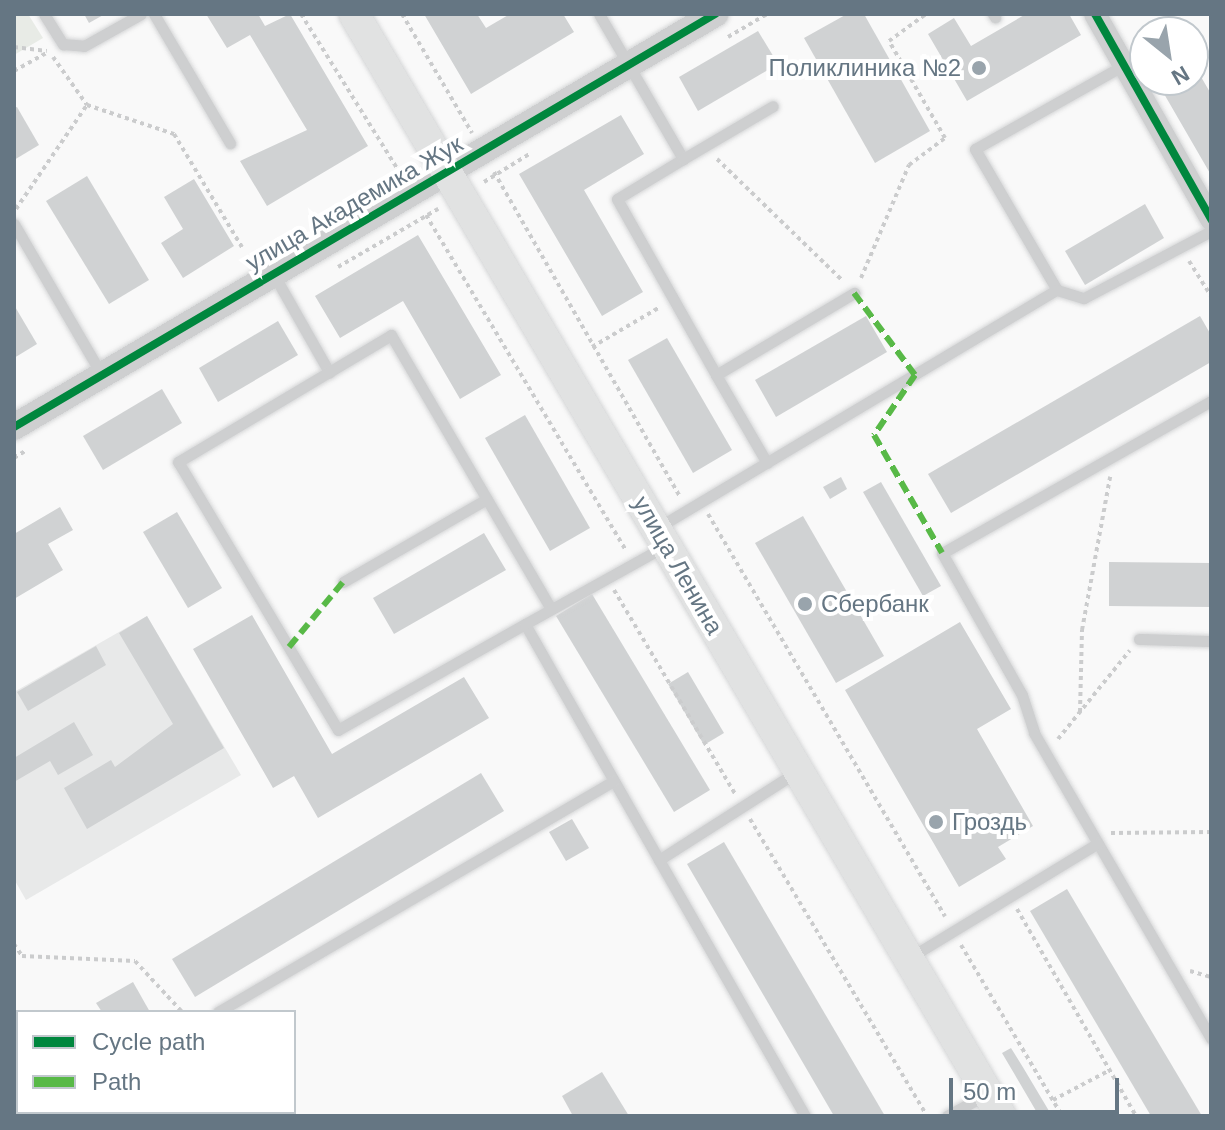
<!DOCTYPE html>
<html>
<head>
<meta charset="utf-8">
<style>
  body { margin:0 }
  #map { position:relative; width:1225px; height:1130px; overflow:hidden; background:#f9f9f9; font-family:Arial,sans-serif }
  div>[style] { position:absolute }
  .built>* { inset:0; background:#e8e9e9 }
  .green>* { inset:0; background:#e8ebe6 }
  .building>* { inset:0; background:#d0d2d3 }
  .path>* { height:4px; margin-top:-2px; transform-origin:0; background:repeating-linear-gradient(90deg,#cbcccd 0 4px,transparent 0 8px) }
  .roads { filter:drop-shadow(0 0 2px #d5d6d7) drop-shadow(0 0 2px #d5d6d7) }
  .service>* { height:11px; margin:-5.5px; padding:0 5.5px; transform-origin:5.5px; border-radius:5.5px; background:#cecfd0 }
  .minor>* { height:22px; margin:-11px; padding:0 11px; transform-origin:11px; border-radius:11px; background:#cecfd0 }
  .tertiary>* { height:26px; margin:-13px; padding:0 13px; transform-origin:13px; border-radius:13px; background:#cecfd0 }
  .secondary>* { height:30px; margin:-15px; padding:0 15px; transform-origin:15px; border-radius:15px; background:#e1e2e2 }
  .quiet>* { height:6px; margin-top:-3px; transform-origin:0; background:repeating-linear-gradient(90deg,#58b947 0 12px,transparent 0 18px) }
  .cycleway>* { height:8px; margin:-4px; padding:0 4px; transform-origin:4px; border-radius:4px; background:#00873e }
  .dots>* { width:22px; height:22px; translate:-50% -50%; box-sizing:border-box; border:4px solid #fff; border-radius:50% }
  span { translate:-50% -50%; white-space:nowrap; text-align:center; line-height:1.15; -webkit-text-stroke:8px #fff; paint-order:stroke }
  .poi-label { font-size:24px; color:#657683 }
  .right { translate:-100% -50%; text-align:right }
  .left { translate:0 -50%; text-align:left }
  .street-label { font-size:24px; color:#657683 }
  .frame { position:absolute; inset:0; border:16px solid #657683; pointer-events:none }
  .legend { position:absolute; left:16px; top:1010px; width:280px; height:104px; box-sizing:border-box; background:#fff; border:2px solid #c1c8cd; margin:0; padding:10px 14px; list-style:none; font-size:24px; color:#657683 }
  .legend li { display:flex; align-items:center; gap:16px; height:40px }
  .legend b { width:40px; border:2px solid #c1c8cd }
  .north { position:absolute; left:1129px; top:16px; width:80px; height:80px; box-sizing:border-box; background:#fff; border:2px solid #c1c8cd; border-radius:50%; rotate:150deg; font-size:22px; font-weight:700; line-height:32px; text-align:center; color:#657683 }
  .north::after { content:''; display:block; margin:auto; width:28px; height:36px; background:#99a4ac; clip-path:polygon(50% 0,100% 100%,50% 72%,0 100%) }
  .scale { position:absolute; left:949px; top:1078px; width:170px; height:36px; box-sizing:border-box; border:4px solid #657683; border-top:0; padding-left:10px; font-size:24px; line-height:28px; white-space:nowrap; color:#657683; -webkit-text-stroke:6px #fff; paint-order:stroke }
</style>
</head>
<body>
<div id="map">
  <div class="built">
    <i style="clip-path:polygon(147px 616px,241px 775px,26px 900px,14px 879px,14px 692px)"></i>
  </div>
  <div class="green">
    <i style="clip-path:polygon(14px 14px,28px 14px,43px 38px,14px 55px)"></i>
  </div>
  <div class="building">
    <i style="clip-path:polygon(84px 14px,105px 14px,89px 23px)"></i>
    <i style="clip-path:polygon(206px 14px,258px 14px,265px 26px,290px 14px,368px 146px,267px 206px,240px 161px,307px 130px,250px 35px,227px 48px)"></i>
    <i style="clip-path:polygon(424px 14px,477px 14px,486px 28px,510px 14px,563px 14px,574px 32px,471px 94px)"></i>
    <i style="clip-path:polygon(847px 14px,864px 14px,930px 131px,875px 163px,804px 38px)"></i>
    <i style="clip-path:polygon(1026px 14px,1069px 14px,1081px 35px,967px 101px,928px 34px,954px 18px,971px 46px)"></i>
    <i style="clip-path:polygon(758px 31px,778px 64px,698px 111px,679px 77px)"></i>
    <i style="clip-path:polygon(1193px 63px,1211px 94px,1211px 175px,1156px 80px,1193px 80px)"></i>
    <i style="clip-path:polygon(17px 107px,39px 145px,14px 160px,14px 108px)"></i>
    <i style="clip-path:polygon(621px 115px,644px 154px,584px 190px,643px 292px,602px 316px,519px 174px)"></i>
    <i style="clip-path:polygon(87px 176px,149px 280px,109px 304px,46px 201px)"></i>
    <i style="clip-path:polygon(194px 179px,234px 246px,183px 278px,161px 243px,183px 229px,164px 197px)"></i>
    <i style="clip-path:polygon(1145px 204px,1164px 238px,1085px 285px,1065px 251px)"></i>
    <i style="clip-path:polygon(418px 235px,501px 375px,460px 399px,403px 301px,340px 338px,315px 296px)"></i>
    <i style="clip-path:polygon(14px 305px,37px 344px,14px 358px)"></i>
    <i style="clip-path:polygon(866px 316px,887px 352px,776px 417px,755px 380px)"></i>
    <i style="clip-path:polygon(1200px 316px,1211px 335px,1211px 362px,951px 513px,928px 474px)"></i>
    <i style="clip-path:polygon(278px 321px,298px 355px,218px 402px,199px 368px)"></i>
    <i style="clip-path:polygon(667px 338px,732px 450px,693px 473px,628px 360px)"></i>
    <i style="clip-path:polygon(162px 389px,182px 423px,103px 470px,83px 436px)"></i>
    <i style="clip-path:polygon(525px 415px,590px 528px,550px 551px,485px 438px)"></i>
    <i style="clip-path:polygon(841px 477px,847px 489px,830px 499px,823px 487px)"></i>
    <i style="clip-path:polygon(881px 482px,941px 586px,923px 596px,863px 492px)"></i>
    <i style="clip-path:polygon(60px 507px,73px 530px,48px 544px,63px 570px,14px 599px,14px 534px)"></i>
    <i style="clip-path:polygon(177px 512px,222px 588px,188px 608px,143px 532px)"></i>
    <i style="clip-path:polygon(803px 516px,884px 656px,836px 683px,755px 543px)"></i>
    <i style="clip-path:polygon(484px 533px,506px 570px,394px 634px,373px 598px)"></i>
    <i style="clip-path:polygon(1109px 562px,1211px 563px,1211px 607px,1109px 606px)"></i>
    <i style="clip-path:polygon(592px 594px,710px 790px,674px 812px,556px 616px)"></i>
    <i style="clip-path:polygon(252px 615px,332px 754px,464px 677px,489px 718px,318px 818px,294px 776px,273px 788px,193px 649px)"></i>
    <i style="clip-path:polygon(147px 616px,224px 748px,87px 829px,64px 788px,111px 760px,115px 767px,173px 724px,119px 633px)"></i>
    <i style="clip-path:polygon(960px 622px,1011px 709px,977px 729px,1033px 826px,998px 847px,1006px 859px,959px 887px,845px 690px)"></i>
    <i style="clip-path:polygon(96px 646px,106px 665px,28px 711px,17px 692px)"></i>
    <i style="clip-path:polygon(688px 672px,724px 733px,704px 745px,668px 684px)"></i>
    <i style="clip-path:polygon(74px 722px,93px 755px,58px 775px,50px 761px,14px 782px,14px 758px)"></i>
    <i style="clip-path:polygon(481px 773px,504px 811px,195px 997px,172px 959px)"></i>
    <i style="clip-path:polygon(572px 819px,589px 848px,566px 861px,549px 832px)"></i>
    <i style="clip-path:polygon(724px 842px,885px 1116px,834px 1116px,687px 864px)"></i>
    <i style="clip-path:polygon(1067px 889px,1202px 1116px,1151px 1116px,1030px 911px)"></i>
    <i style="clip-path:polygon(133px 982px,150px 1012px,102px 1012px,96px 1003px)"></i>
    <i style="clip-path:polygon(14px 1040px,18px 1047px,14px 1075px)"></i>
    <i style="clip-path:polygon(1011px 1048px,1024px 1069px,1052px 1116px,1039px 1116px,1015px 1075px,1002px 1053px)"></i>
    <i style="clip-path:polygon(602px 1072px,629px 1116px,573px 1116px,562px 1096px)"></i>
    <i style="clip-path:polygon(18px 1105px,18px 1112px,87px 1112px,14px 1116px)"></i>
    <i style="clip-path:polygon(160px 1112px,209px 1112px,211px 1116px,163px 1116px)"></i>
  </div>
  <div class="path">
    <i style="left:301px;top:14px;width:187px;rotate:58.1deg"></i>
    <i style="left:402px;top:14px;width:138px;rotate:59.5deg"></i>
    <i style="left:728px;top:37px;width:45px;rotate:-30.5deg"></i>
    <i style="left:14px;top:47px;width:33px;rotate:7deg"></i>
    <i style="left:53px;top:57px;width:59px;rotate:54.7deg"></i>
    <i style="left:87px;top:105px;width:92px;rotate:18.4deg"></i>
    <i style="left:174px;top:134px;width:132px;rotate:59deg"></i>
    <i style="left:14px;top:71px;width:38px;rotate:-29deg"></i>
    <i style="left:717px;top:159px;width:175px;rotate:44.1deg"></i>
    <i style="left:494px;top:172px;width:374px;rotate:60.2deg"></i>
    <i style="left:484px;top:182px;width:55px;rotate:-31.7deg"></i>
    <i style="left:16px;top:209px;width:126px;rotate:-55.7deg"></i>
    <i style="left:426px;top:215px;width:391px;rotate:59.2deg"></i>
    <i style="left:1189px;top:261px;width:41px;rotate:57.8deg"></i>
    <i style="left:338px;top:267px;width:116px;rotate:-30.1deg"></i>
    <i style="left:861px;top:278px;width:123px;rotate:-67deg"></i>
    <i style="left:909px;top:165px;width:45px;rotate:-36.9deg"></i>
    <i style="left:945px;top:138px;width:112px;rotate:-120deg"></i>
    <i style="left:889px;top:41px;width:46px;rotate:-36.1deg"></i>
    <i style="left:592px;top:347px;width:79px;rotate:-30.5deg"></i>
    <i style="left:14px;top:458px;width:15px;rotate:-32deg"></i>
    <i style="left:708px;top:514px;width:467px;rotate:59.5deg"></i>
    <i style="left:614px;top:590px;width:237px;rotate:59.3deg"></i>
    <i style="left:1080px;top:712px;width:82px;rotate:-88.6deg"></i>
    <i style="left:1082px;top:630px;width:156px;rotate:-79.6deg"></i>
    <i style="left:1058px;top:739px;width:114px;rotate:-51deg"></i>
    <i style="left:750px;top:819px;width:346px;rotate:59.2deg"></i>
    <i style="left:1111px;top:833px;width:100px;rotate:-0.6deg"></i>
    <i style="left:1017px;top:909px;width:239px;rotate:60.1deg"></i>
    <i style="left:14px;top:944px;width:14px;rotate:56deg"></i>
    <i style="left:22px;top:956px;width:113px;rotate:2.5deg"></i>
    <i style="left:135px;top:961px;width:69px;rotate:47.3deg"></i>
    <i style="left:961px;top:945px;width:199px;rotate:59.4deg"></i>
    <i style="left:1190px;top:971px;width:22px;rotate:16deg"></i>
    <i style="left:1053px;top:1100px;width:64px;rotate:-27.8deg"></i>
  </div>
  <div class="roads">
    <div class="service">
      <i style="left:44px;top:14px;width:36px;rotate:58deg"></i>
      <i style="left:63px;top:44px;width:21px;rotate:5deg"></i>
      <i style="left:84px;top:46px;width:65px;rotate:-29.3deg"></i>
      <i style="left:154px;top:14px;width:150px;rotate:59.5deg"></i>
      <i style="left:599px;top:14px;width:168px;rotate:59.9deg"></i>
      <i style="left:683px;top:159px;width:77px;rotate:148.8deg"></i>
      <i style="left:617px;top:199px;width:202px;rotate:60.6deg"></i>
      <i style="left:993px;top:14px;width:4px;rotate:56deg"></i>
      <i style="left:683px;top:159px;width:104px;rotate:-30.5deg"></i>
      <i style="left:14px;top:224px;width:175px;rotate:59.8deg"></i>
      <i style="left:274px;top:275px;width:112px;rotate:60.4deg"></i>
      <i style="left:1057px;top:290px;width:163px;rotate:-120.2deg"></i>
      <i style="left:975px;top:149px;width:171px;rotate:-29.4deg"></i>
      <i style="left:1211px;top:401px;width:309px;rotate:150.5deg"></i>
      <i style="left:942px;top:553px;width:163px;rotate:60.6deg"></i>
      <i style="left:1022px;top:695px;width:40px;rotate:72deg"></i>
      <i style="left:1034px;top:733px;width:353px;rotate:59.9deg"></i>
      <i style="left:767px;top:463px;width:102px;rotate:-120.1deg"></i>
      <i style="left:716px;top:375px;width:161px;rotate:-30.7deg"></i>
      <i style="left:657px;top:528px;width:465px;rotate:-30.8deg"></i>
      <i style="left:1057px;top:290px;width:28px;rotate:17deg"></i>
      <i style="left:1084px;top:298px;width:144px;rotate:-27.8deg"></i>
      <i style="left:343px;top:582px;width:166px;rotate:-30deg"></i>
      <i style="left:525px;top:624px;width:215px;rotate:150.5deg"></i>
      <i style="left:338px;top:730px;width:312px;rotate:-120.8deg"></i>
      <i style="left:178px;top:462px;width:248px;rotate:-30.8deg"></i>
      <i style="left:391px;top:335px;width:317px;rotate:59.7deg"></i>
      <i style="left:1139px;top:639px;width:72px;rotate:1.6deg"></i>
      <i style="left:798px;top:771px;width:165px;rotate:147.4deg"></i>
      <i style="left:659px;top:860px;width:295px;rotate:60.3deg"></i>
      <i style="left:659px;top:860px;width:271px;rotate:-119.6deg"></i>
      <i style="left:525px;top:624px;width:160px;rotate:-29.1deg"></i>
      <i style="left:909px;top:958px;width:221px;rotate:-31.3deg"></i>
      <i style="left:218px;top:1012px;width:458px;rotate:-30.3deg"></i>
      <i style="left:245px;top:1112px;width:4px;rotate:63deg"></i>
      <i style="left:947px;top:1116px;width:43px;rotate:-28.9deg"></i>
    </div>
    <div class="minor">
      <i style="left:1095px;top:14px;width:236px;rotate:60.5deg"></i>
    </div>
    <div class="tertiary">
      <i style="left:14px;top:427px;width:814px;rotate:-30.5deg"></i>
    </div>
    <div class="secondary">
      <i style="left:354px;top:14px;width:1278px;rotate:59.58deg"></i>
    </div>
  </div>
  <div class="quiet">
    <i style="left:854px;top:293px;width:102px;rotate:53.4deg"></i>
    <i style="left:915px;top:375px;width:73px;rotate:124.3deg"></i>
    <i style="left:874px;top:435px;width:136px;rotate:60deg"></i>
    <i style="left:289px;top:647px;width:85px;rotate:-50.3deg"></i>
  </div>
  <div class="cycleway">
    <i style="left:1095px;top:14px;width:236px;rotate:60.5deg"></i>
    <i style="left:14px;top:427px;width:814px;rotate:-30.5deg"></i>
  </div>
  <div class="dots">
    <i style="left:979px;top:68px;background:#99a4ac"></i>
    <i style="left:805px;top:604px;background:#99a4ac"></i>
    <i style="left:936px;top:822px;background:#99a4ac"></i>
  </div>
  <div class="poi-label">
    <span class="right" style="left:961px;top:68px">Поликлиника №2</span>
    <span class="left" style="left:821px;top:604px">Сбербанк</span>
    <span class="left" style="left:952px;top:822px">Гроздь</span>
  </div>
  <div class="street-label">
    <span style="left:354px;top:203px;rotate:-30deg">улица Академика Жук</span>
    <span style="left:678px;top:565px;rotate:60deg">улица Ленина</span>
  </div>
  <div class="frame"></div>
  <ul class="legend">
  <li><b style="height:10px;background:#00873e"></b>Cycle path</li>
  <li><b style="height:10px;background:#58b947"></b>Path</li>
  </ul>
  <div class="north">N</div>
  <div class="scale">50 m</div>
</div>
</body>
</html>
